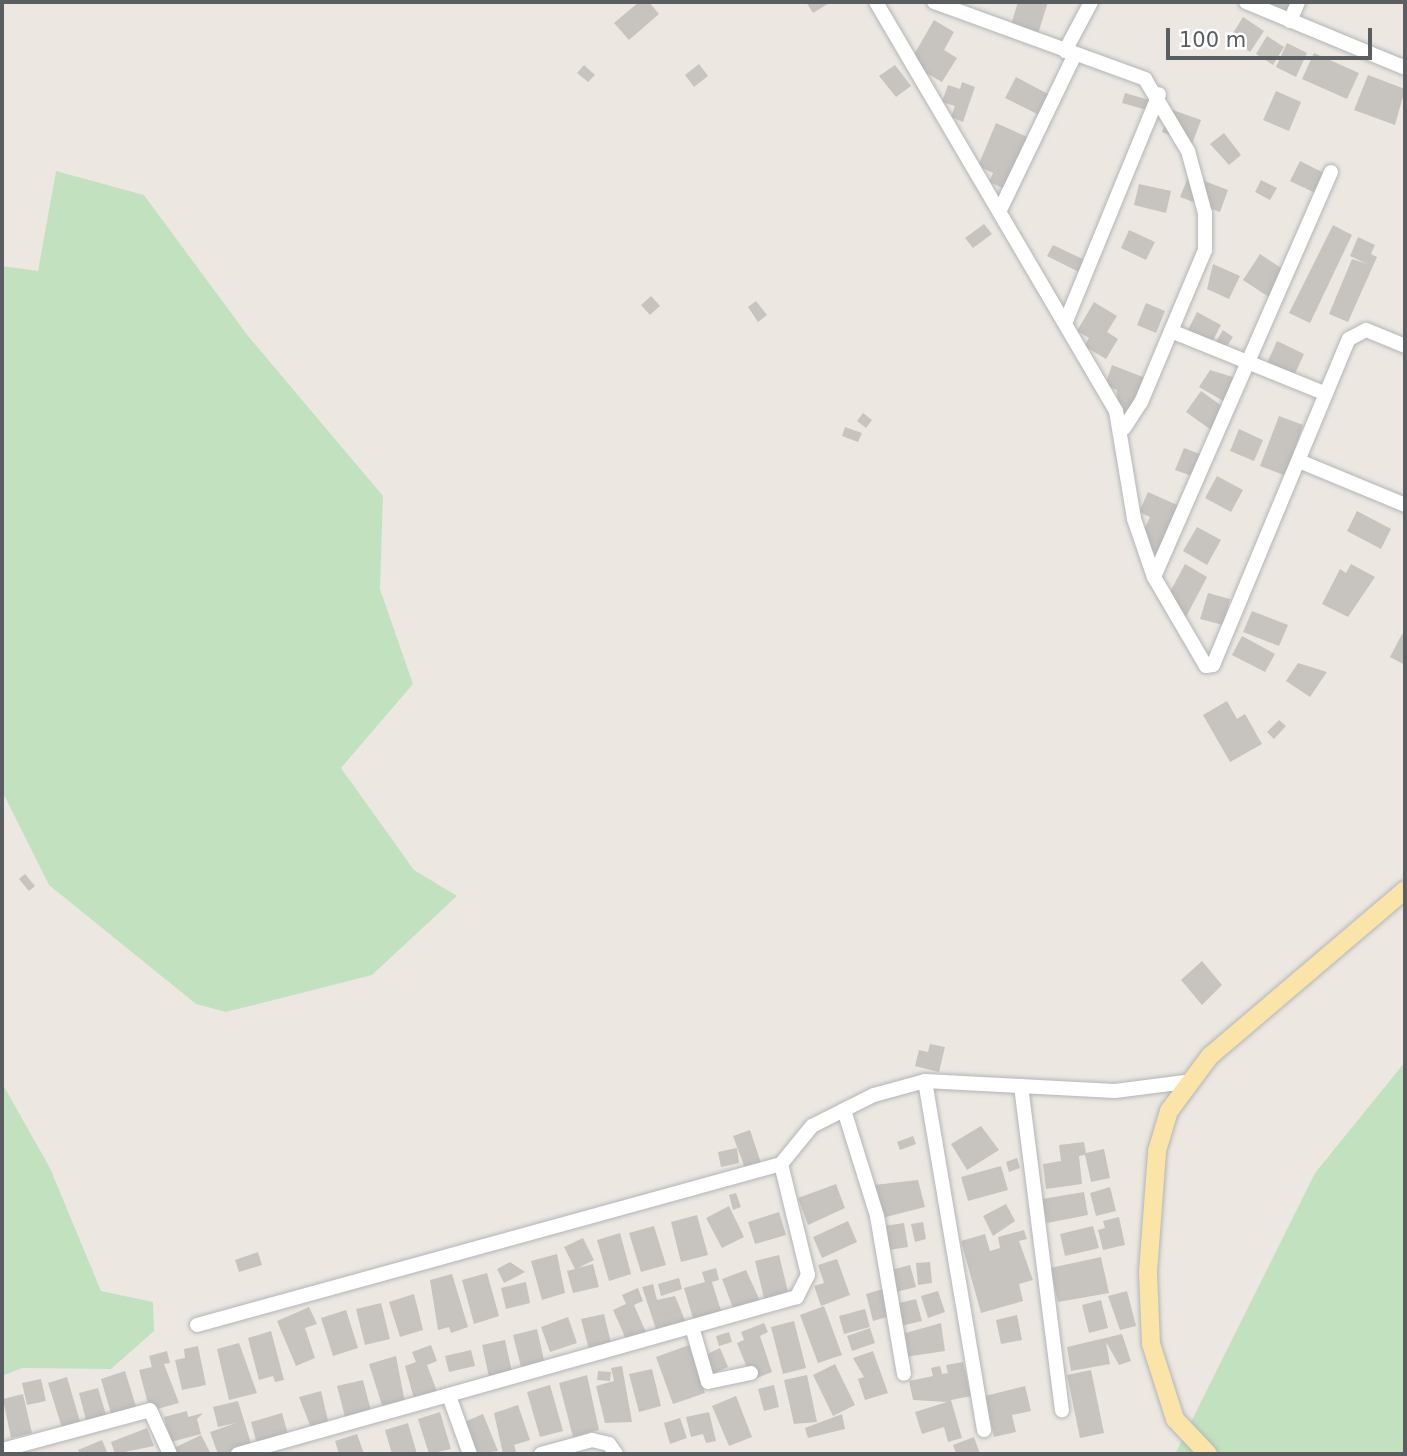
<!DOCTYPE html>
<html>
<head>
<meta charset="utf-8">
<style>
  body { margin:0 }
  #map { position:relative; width:1407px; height:1456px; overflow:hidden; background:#ece8e1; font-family:"DejaVu Sans",sans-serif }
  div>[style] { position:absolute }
  .green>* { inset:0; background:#c2e2bf }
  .building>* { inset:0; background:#c7c3be }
  .roads { filter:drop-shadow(0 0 2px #b2b5b8) drop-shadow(0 0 2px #b2b5b8) }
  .minor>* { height:14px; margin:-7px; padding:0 7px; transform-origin:7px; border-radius:7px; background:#fff }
  .major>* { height:18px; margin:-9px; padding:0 9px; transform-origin:9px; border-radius:9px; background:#fae4a8 }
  span { translate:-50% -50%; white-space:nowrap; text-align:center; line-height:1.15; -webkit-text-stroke:6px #fff; paint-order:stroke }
  .frame { position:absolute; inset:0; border:4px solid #5a5e61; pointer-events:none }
  .scale { position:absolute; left:1166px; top:28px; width:206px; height:32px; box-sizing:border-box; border:4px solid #5a5e61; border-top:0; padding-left:9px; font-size:21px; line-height:24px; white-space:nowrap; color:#5a5e61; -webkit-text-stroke:5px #fff; paint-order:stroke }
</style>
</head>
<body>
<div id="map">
  <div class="green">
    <i style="clip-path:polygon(56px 171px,144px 195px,248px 336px,383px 496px,380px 589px,413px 684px,341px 768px,414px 870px,457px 896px,372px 975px,226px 1012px,196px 1004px,49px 885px,2px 791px,2px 266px,38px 271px)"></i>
    <i style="clip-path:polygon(1405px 1062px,1405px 1454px,1175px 1454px,1315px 1173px)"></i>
    <i style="clip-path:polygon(2px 1083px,50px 1168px,101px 1291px,153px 1302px,154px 1331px,111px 1369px,22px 1368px,2px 1376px)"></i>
  </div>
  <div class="building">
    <i style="clip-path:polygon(639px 2px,649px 2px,659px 14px,629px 40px,614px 23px)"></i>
    <i style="clip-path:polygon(806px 2px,831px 2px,813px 13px)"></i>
    <i style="clip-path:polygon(1018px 2px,1048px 2px,1036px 40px,1009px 31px)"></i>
    <i style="clip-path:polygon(1261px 2px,1293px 2px,1288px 14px)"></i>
    <i style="clip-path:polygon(1243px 17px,1264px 31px,1250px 52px,1230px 38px)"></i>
    <i style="clip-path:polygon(934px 20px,954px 32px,944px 50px,957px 58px,942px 82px,909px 63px)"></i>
    <i style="clip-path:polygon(1267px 36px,1284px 47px,1273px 65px,1256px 54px)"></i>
    <i style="clip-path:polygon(1287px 43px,1307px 53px,1296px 77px,1276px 67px)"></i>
    <i style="clip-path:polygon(1314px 53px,1359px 73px,1347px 99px,1302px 79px)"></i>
    <i style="clip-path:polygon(699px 64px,708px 76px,694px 87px,685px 75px)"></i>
    <i style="clip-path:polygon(584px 65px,595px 75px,588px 82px,577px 73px)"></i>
    <i style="clip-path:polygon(895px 65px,911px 86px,896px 97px,879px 76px)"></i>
    <i style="clip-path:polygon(1368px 75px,1405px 89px,1395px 125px,1354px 110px)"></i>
    <i style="clip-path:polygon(1016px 77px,1050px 95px,1039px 115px,1005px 98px)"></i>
    <i style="clip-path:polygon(962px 82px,975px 87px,963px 122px,951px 117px,955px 106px,942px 102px,948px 85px,960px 89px)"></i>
    <i style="clip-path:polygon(1276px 91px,1301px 102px,1289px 131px,1263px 120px)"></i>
    <i style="clip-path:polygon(1125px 93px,1149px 100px,1147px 110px,1122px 103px)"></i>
    <i style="clip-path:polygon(1170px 109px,1201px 120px,1192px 144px,1162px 132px)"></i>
    <i style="clip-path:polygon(996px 123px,1032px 139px,1007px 190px,989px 182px,993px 173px,978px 166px)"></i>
    <i style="clip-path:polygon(1224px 133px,1241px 155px,1229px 165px,1210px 144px)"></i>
    <i style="clip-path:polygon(1300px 161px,1326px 174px,1317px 194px,1290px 181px)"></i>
    <i style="clip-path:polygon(1189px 175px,1228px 190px,1220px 212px,1180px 197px)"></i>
    <i style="clip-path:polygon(1261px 180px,1277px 188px,1270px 200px,1255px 192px)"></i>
    <i style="clip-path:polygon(1139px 184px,1171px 191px,1166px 213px,1134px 205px)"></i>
    <i style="clip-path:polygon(984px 224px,992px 234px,973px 248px,965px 238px)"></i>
    <i style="clip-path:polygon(1333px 225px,1352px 235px,1310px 323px,1289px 313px)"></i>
    <i style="clip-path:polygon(1129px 230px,1155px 242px,1146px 260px,1121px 248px)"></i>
    <i style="clip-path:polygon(1358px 237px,1375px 245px,1371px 254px,1377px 257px,1348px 322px,1329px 314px,1352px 259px,1367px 264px,1350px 256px)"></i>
    <i style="clip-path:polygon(1053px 245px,1091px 263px,1085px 275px,1047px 256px)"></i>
    <i style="clip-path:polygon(1260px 254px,1293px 276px,1276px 302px,1243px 280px)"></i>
    <i style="clip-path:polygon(1213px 264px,1240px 276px,1229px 299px,1207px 289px)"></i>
    <i style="clip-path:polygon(651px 296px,660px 306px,650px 315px,641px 305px)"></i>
    <i style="clip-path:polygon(756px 301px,767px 315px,758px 322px,748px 307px)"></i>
    <i style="clip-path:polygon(1094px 302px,1117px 316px,1107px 332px,1118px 339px,1106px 359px,1084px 346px,1089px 338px,1077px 331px)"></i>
    <i style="clip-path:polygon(1146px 303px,1165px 311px,1156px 333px,1137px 325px)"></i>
    <i style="clip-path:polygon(1197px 312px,1221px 325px,1210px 346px,1186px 334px)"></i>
    <i style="clip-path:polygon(1223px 330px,1233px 337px,1225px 349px,1215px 343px)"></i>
    <i style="clip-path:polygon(1277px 341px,1304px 354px,1294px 376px,1267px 363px)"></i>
    <i style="clip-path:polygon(1112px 365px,1148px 379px,1132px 421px,1118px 415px,1117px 390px,1105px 385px)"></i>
    <i style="clip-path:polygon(1210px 370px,1239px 379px,1225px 402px,1199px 387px)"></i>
    <i style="clip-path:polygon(1201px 391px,1233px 414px,1218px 435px,1186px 412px)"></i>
    <i style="clip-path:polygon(863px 413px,872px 420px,866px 428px,857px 421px)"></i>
    <i style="clip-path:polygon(1279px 416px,1303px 425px,1286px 476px,1260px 466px)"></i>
    <i style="clip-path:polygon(845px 427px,862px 433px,858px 442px,842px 436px)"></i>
    <i style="clip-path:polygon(1239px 429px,1263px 440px,1254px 461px,1230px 451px)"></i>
    <i style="clip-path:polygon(1184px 448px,1208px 457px,1200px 479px,1175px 470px)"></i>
    <i style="clip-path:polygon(1217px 476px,1243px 490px,1231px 512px,1205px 498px)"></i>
    <i style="clip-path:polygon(1148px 492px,1184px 508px,1162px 556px,1137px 545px,1150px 517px,1139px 512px)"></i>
    <i style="clip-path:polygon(1357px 511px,1391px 529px,1381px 549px,1347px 531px)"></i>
    <i style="clip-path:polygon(1197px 527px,1221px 540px,1207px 565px,1183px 551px)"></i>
    <i style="clip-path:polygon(1185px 564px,1207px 577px,1186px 617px,1163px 605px)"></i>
    <i style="clip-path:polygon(1351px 564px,1375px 577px,1348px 617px,1322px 604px,1340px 569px,1346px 573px)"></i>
    <i style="clip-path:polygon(1208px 593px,1230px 599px,1223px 625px,1200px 619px)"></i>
    <i style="clip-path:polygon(1252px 611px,1288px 625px,1279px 646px,1243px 632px)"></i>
    <i style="clip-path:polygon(1402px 634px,1405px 636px,1405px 665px,1390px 657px)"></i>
    <i style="clip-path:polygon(1242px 636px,1275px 654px,1265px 672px,1232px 655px)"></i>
    <i style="clip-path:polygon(1298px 663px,1327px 672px,1310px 697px,1286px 681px)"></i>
    <i style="clip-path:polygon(1227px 701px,1237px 719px,1245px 714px,1262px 744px,1230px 762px,1203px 715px)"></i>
    <i style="clip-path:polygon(1279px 720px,1286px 726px,1274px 739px,1267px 732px)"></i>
    <i style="clip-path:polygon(25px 874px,35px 886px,29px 891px,19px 879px)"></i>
    <i style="clip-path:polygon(1202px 961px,1222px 985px,1202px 1005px,1181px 980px)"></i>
    <i style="clip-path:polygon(930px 1044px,945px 1047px,939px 1072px,915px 1066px,919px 1050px,928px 1052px)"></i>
    <i style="clip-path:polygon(981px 1126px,999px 1150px,967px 1170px,951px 1144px)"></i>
    <i style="clip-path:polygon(750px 1130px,762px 1166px,746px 1171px,733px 1136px)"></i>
    <i style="clip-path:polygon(913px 1136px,916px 1144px,900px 1150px,897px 1142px)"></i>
    <i style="clip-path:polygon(1084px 1142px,1086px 1153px,1104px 1149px,1110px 1178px,1091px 1182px,1085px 1155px,1079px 1156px,1082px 1184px,1046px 1189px,1043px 1164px,1061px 1161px,1059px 1145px)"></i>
    <i style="clip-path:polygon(737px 1148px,739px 1163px,721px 1167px,718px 1152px)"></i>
    <i style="clip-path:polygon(1017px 1158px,1020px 1168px,1009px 1172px,1006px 1162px)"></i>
    <i style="clip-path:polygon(1001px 1166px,1008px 1190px,968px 1201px,961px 1177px)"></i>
    <i style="clip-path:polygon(918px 1180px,925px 1207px,882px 1218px,874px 1185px)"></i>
    <i style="clip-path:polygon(836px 1184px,845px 1208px,808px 1225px,798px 1198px)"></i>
    <i style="clip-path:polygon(1110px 1187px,1116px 1211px,1096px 1216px,1090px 1193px)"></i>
    <i style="clip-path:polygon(1084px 1192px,1088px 1215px,1047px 1223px,1042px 1199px)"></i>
    <i style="clip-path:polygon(736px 1193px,741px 1207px,733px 1210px,729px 1195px)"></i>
    <i style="clip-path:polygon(1006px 1204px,1015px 1221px,993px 1236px,983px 1216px)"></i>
    <i style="clip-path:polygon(729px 1206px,744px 1237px,722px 1248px,706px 1218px)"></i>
    <i style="clip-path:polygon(779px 1212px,786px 1235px,755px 1244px,748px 1222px)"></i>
    <i style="clip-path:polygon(697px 1215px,708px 1255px,681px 1262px,671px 1222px)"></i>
    <i style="clip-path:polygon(1119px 1217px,1125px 1245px,1103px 1250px,1098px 1230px,1105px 1228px,1103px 1221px)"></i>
    <i style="clip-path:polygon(848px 1221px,857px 1242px,822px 1258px,813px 1237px)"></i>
    <i style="clip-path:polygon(923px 1222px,926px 1239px,915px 1242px,911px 1224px)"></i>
    <i style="clip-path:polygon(904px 1223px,908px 1247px,889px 1250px,884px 1226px)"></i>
    <i style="clip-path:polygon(654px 1226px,666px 1265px,641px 1272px,629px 1233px)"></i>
    <i style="clip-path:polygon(1093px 1226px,1099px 1248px,1065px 1256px,1060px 1234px)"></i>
    <i style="clip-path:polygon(1024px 1230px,1027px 1239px,1019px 1241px,1033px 1280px,1019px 1284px,1023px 1301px,981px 1313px,961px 1241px,985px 1234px,990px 1251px,1000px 1248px,998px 1237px)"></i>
    <i style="clip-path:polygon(620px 1233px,631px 1274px,609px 1281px,597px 1240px)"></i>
    <i style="clip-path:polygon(583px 1238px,594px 1260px,578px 1268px,593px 1264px,599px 1287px,573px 1293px,567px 1271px,575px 1269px,564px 1247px)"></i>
    <i style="clip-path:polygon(258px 1252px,262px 1265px,239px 1272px,235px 1260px)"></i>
    <i style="clip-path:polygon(557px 1254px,565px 1293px,542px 1300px,531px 1261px)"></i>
    <i style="clip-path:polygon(779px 1255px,789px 1296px,765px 1302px,755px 1261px)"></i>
    <i style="clip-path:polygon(1101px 1257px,1109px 1293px,1058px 1302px,1050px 1268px)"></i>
    <i style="clip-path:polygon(837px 1259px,850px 1295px,821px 1306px,814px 1286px,824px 1283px,818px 1265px)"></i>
    <i style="clip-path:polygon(510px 1262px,525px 1272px,504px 1283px,497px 1269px)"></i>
    <i style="clip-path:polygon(930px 1262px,932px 1283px,918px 1285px,916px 1263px)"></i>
    <i style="clip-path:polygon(910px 1265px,916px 1287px,896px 1292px,891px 1270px)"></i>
    <i style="clip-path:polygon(716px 1268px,719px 1280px,712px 1282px,723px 1317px,695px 1325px,684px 1288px,705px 1282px,702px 1272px)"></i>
    <i style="clip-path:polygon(746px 1270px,761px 1303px,736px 1316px,722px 1279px)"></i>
    <i style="clip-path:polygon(487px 1273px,499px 1316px,474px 1324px,462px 1280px)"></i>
    <i style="clip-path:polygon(452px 1274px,468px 1327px,451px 1333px,449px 1327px,438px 1330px,430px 1280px)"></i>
    <i style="clip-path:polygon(679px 1278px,682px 1289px,661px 1296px,658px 1284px)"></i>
    <i style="clip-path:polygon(526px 1282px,530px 1303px,506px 1309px,501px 1288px)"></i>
    <i style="clip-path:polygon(653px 1284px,657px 1300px,675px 1296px,689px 1330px,659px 1338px,642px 1287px)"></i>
    <i style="clip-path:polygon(638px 1288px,643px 1301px,634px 1305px,649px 1339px,630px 1348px,613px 1310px,626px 1304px,622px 1295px)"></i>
    <i style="clip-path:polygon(883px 1289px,890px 1316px,873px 1321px,866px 1294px)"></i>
    <i style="clip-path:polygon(938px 1291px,945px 1312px,928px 1318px,921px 1296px)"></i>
    <i style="clip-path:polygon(1127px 1291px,1136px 1326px,1120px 1330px,1108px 1296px)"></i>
    <i style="clip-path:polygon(414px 1294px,423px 1330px,400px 1337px,389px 1302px)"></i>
    <i style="clip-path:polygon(916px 1299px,922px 1321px,901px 1326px,895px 1304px)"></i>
    <i style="clip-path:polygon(1101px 1300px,1108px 1328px,1089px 1333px,1082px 1305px)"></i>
    <i style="clip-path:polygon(381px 1303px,390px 1339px,365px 1345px,356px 1309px)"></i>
    <i style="clip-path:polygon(824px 1306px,842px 1355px,818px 1363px,800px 1315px)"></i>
    <i style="clip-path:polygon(309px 1307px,317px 1324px,305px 1328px,315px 1358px,296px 1366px,277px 1321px)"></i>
    <i style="clip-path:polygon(865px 1309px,870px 1327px,844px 1334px,839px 1316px)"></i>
    <i style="clip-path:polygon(346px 1310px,358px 1348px,333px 1356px,321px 1318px)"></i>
    <i style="clip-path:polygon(604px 1314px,613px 1351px,591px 1357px,581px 1319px)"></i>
    <i style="clip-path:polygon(1017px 1315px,1022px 1340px,1001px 1344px,996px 1320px)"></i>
    <i style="clip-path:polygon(568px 1317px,577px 1343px,550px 1352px,541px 1327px)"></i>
    <i style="clip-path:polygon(794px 1321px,806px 1368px,783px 1374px,771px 1327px)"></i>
    <i style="clip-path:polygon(764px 1323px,768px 1332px,760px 1336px,772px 1372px,752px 1380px,737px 1343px,744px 1340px,741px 1332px)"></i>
    <i style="clip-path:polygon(941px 1323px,945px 1351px,905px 1357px,902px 1334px)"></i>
    <i style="clip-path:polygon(870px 1328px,875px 1343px,852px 1351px,847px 1336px)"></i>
    <i style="clip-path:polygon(537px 1329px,546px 1369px,523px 1375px,513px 1335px)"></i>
    <i style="clip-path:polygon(271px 1331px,284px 1380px,275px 1382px,273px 1376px,259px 1380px,248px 1338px)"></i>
    <i style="clip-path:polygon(729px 1332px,732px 1342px,719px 1346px,716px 1336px)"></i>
    <i style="clip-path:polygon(1122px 1334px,1131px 1361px,1119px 1365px,1106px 1342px,1110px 1364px,1071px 1371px,1067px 1347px)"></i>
    <i style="clip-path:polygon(505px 1340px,514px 1381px,491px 1386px,482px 1345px)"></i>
    <i style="clip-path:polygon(239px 1343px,257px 1393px,229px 1400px,217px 1349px)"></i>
    <i style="clip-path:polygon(431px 1345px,437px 1361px,427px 1365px,441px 1402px,417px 1410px,405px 1366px,416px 1362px,412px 1352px)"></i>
    <i style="clip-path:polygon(689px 1345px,705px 1393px,673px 1404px,656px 1357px)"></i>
    <i style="clip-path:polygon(198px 1346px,206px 1385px,182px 1390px,175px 1360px,185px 1358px,184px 1349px)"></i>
    <i style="clip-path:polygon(720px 1348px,728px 1367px,710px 1375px,703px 1356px)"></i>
    <i style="clip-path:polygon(471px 1350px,475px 1366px,449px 1372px,445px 1356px)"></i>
    <i style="clip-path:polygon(167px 1351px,170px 1363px,164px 1364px,179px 1403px,150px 1411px,139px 1370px,152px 1367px,149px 1356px)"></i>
    <i style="clip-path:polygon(873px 1351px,888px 1393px,865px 1400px,858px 1379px,864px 1377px,853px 1358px)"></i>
    <i style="clip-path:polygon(396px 1356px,406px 1408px,385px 1415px,369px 1364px)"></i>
    <i style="clip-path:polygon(963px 1362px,971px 1396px,951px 1400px,962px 1438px,948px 1442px,944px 1427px,922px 1434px,915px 1412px,947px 1402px,913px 1400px,909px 1381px,933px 1376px,931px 1368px,940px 1366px,942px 1374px,948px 1373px,946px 1365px)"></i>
    <i style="clip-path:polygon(835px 1364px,855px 1405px,833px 1416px,813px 1375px)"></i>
    <i style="clip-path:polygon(622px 1366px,632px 1422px,605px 1423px,596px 1386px,614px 1381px,611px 1368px)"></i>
    <i style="clip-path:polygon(652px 1369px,661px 1406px,639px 1412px,629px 1374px)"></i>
    <i style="clip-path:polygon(1091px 1370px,1104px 1433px,1080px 1438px,1067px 1375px)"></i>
    <i style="clip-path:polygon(125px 1371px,139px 1416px,114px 1424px,101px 1379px)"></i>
    <i style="clip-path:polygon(598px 1371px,611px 1372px,610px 1381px,597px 1380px)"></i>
    <i style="clip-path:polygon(587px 1375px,599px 1430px,573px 1437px,559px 1383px)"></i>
    <i style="clip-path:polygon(807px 1375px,817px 1422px,794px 1424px,784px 1380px)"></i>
    <i style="clip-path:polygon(67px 1377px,81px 1425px,63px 1431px,48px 1383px)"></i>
    <i style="clip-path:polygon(41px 1379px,46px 1401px,27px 1405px,22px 1383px)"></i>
    <i style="clip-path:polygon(363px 1380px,372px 1415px,346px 1421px,337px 1386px)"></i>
    <i style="clip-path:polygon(550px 1385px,563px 1431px,540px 1437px,527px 1392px)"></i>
    <i style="clip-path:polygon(774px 1385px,779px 1407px,764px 1411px,758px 1389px)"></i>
    <i style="clip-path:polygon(1025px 1386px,1031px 1411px,1012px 1415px,1016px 1432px,994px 1437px,985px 1396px)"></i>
    <i style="clip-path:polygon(98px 1388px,107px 1418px,87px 1424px,79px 1393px)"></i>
    <i style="clip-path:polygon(321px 1391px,330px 1429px,313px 1433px,299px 1397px)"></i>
    <i style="clip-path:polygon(23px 1394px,32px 1433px,11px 1438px,3px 1399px)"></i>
    <i style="clip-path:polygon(736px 1396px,752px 1437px,729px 1446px,712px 1406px)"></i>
    <i style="clip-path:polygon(238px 1401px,253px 1450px,218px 1454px,210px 1432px,236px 1423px,218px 1427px,213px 1407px)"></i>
    <i style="clip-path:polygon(518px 1405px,530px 1440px,514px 1445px,517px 1454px,503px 1454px,494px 1413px)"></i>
    <i style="clip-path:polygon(187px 1411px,188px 1417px,203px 1413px,197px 1419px,201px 1434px,171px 1442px,164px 1417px)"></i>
    <i style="clip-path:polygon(440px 1412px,451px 1449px,429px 1454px,418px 1419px)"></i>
    <i style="clip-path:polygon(709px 1412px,716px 1441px,706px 1443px,703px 1434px,691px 1437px,686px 1417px)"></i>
    <i style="clip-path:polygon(282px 1413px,289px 1438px,258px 1448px,251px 1422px)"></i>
    <i style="clip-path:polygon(483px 1414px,498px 1451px,475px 1454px,462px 1423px)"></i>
    <i style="clip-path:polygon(842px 1414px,845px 1429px,808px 1438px,805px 1428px)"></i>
    <i style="clip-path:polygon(680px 1418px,687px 1438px,670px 1444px,664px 1423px)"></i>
    <i style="clip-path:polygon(408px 1423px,417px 1454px,392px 1454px,385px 1430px)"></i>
    <i style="clip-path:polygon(147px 1428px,154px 1446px,115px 1454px,111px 1442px)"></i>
    <i style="clip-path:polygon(357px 1434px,364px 1454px,339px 1454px,335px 1441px)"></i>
    <i style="clip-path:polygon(201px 1435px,211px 1454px,175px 1454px,172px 1449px)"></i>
    <i style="clip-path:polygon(974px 1437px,980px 1454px,956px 1454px,953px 1445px)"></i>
    <i style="clip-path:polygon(102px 1440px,108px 1454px,80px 1454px,78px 1450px)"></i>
  </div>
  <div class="roads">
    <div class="minor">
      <i style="left:876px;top:2px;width:474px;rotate:59.6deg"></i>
      <i style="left:1116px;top:411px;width:109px;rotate:80.5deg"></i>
      <i style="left:1134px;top:519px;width:61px;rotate:71deg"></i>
      <i style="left:1154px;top:577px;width:103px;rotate:59.7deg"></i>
      <i style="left:1206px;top:666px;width:7px;rotate:-8deg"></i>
      <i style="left:1213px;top:665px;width:353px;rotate:-67.4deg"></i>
      <i style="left:1349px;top:339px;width:19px;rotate:-28deg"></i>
      <i style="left:1366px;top:330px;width:42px;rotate:22.3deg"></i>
      <i style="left:934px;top:2px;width:225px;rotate:20deg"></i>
      <i style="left:1145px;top:79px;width:84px;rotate:59.2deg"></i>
      <i style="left:1188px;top:151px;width:64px;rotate:74.7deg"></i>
      <i style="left:1205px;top:213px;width:37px;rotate:90deg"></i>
      <i style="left:1205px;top:250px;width:165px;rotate:112.8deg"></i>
      <i style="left:1141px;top:402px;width:31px;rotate:123deg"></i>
      <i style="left:1246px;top:2px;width:172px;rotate:22.5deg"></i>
      <i style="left:1290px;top:21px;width:21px;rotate:-67deg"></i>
      <i style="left:1065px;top:51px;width:55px;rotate:-62deg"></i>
      <i style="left:1000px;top:210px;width:173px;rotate:-64.3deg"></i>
      <i style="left:1066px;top:321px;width:245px;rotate:-67.7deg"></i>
      <i style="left:1171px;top:331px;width:167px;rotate:22.1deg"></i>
      <i style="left:1299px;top:461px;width:115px;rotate:22.5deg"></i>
      <i style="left:1154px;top:577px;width:442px;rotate:-66.4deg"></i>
      <i style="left:925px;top:1081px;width:354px;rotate:80.4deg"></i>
      <i style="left:1021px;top:1086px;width:327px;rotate:82.8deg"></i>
      <i style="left:844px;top:1110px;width:111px;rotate:72.7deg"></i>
      <i style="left:877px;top:1216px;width:160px;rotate:80.3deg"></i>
      <i style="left:781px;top:1164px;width:49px;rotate:-50.8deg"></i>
      <i style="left:812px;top:1126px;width:69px;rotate:-26.6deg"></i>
      <i style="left:874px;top:1095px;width:53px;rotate:-15.4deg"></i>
      <i style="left:925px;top:1081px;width:190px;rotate:3deg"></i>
      <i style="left:1115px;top:1091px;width:71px;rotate:-7.3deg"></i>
      <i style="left:197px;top:1325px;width:606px;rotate:-15.41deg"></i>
      <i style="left:781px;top:1164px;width:114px;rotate:76.3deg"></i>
      <i style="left:808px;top:1275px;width:25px;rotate:117deg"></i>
      <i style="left:797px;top:1297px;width:581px;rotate:164.31deg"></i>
      <i style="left:692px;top:1327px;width:57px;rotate:73.8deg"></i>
      <i style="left:708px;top:1382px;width:44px;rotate:-11.8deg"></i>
      <i style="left:449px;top:1396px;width:62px;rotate:70.1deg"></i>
      <i style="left:2px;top:1450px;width:153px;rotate:-15.1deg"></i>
      <i style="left:150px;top:1410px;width:48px;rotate:65.6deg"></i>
      <i style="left:541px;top:1454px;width:53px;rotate:-15.4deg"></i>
      <i style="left:592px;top:1440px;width:17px;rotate:13deg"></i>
      <i style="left:609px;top:1444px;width:12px;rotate:55deg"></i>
    </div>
    <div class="major">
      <i style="left:1208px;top:1454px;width:48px;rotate:-133.3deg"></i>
      <i style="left:1175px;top:1419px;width:79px;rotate:-107.7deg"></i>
      <i style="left:1151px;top:1344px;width:72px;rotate:-92.4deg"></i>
      <i style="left:1148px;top:1272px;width:121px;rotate:-85.7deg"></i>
      <i style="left:1157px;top:1151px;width:42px;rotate:-73.3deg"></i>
      <i style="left:1169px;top:1111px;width:69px;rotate:-53.3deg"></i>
      <i style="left:1210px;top:1056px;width:256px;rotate:-40.4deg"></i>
    </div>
  </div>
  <div class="frame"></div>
  <div class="scale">100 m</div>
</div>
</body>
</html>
